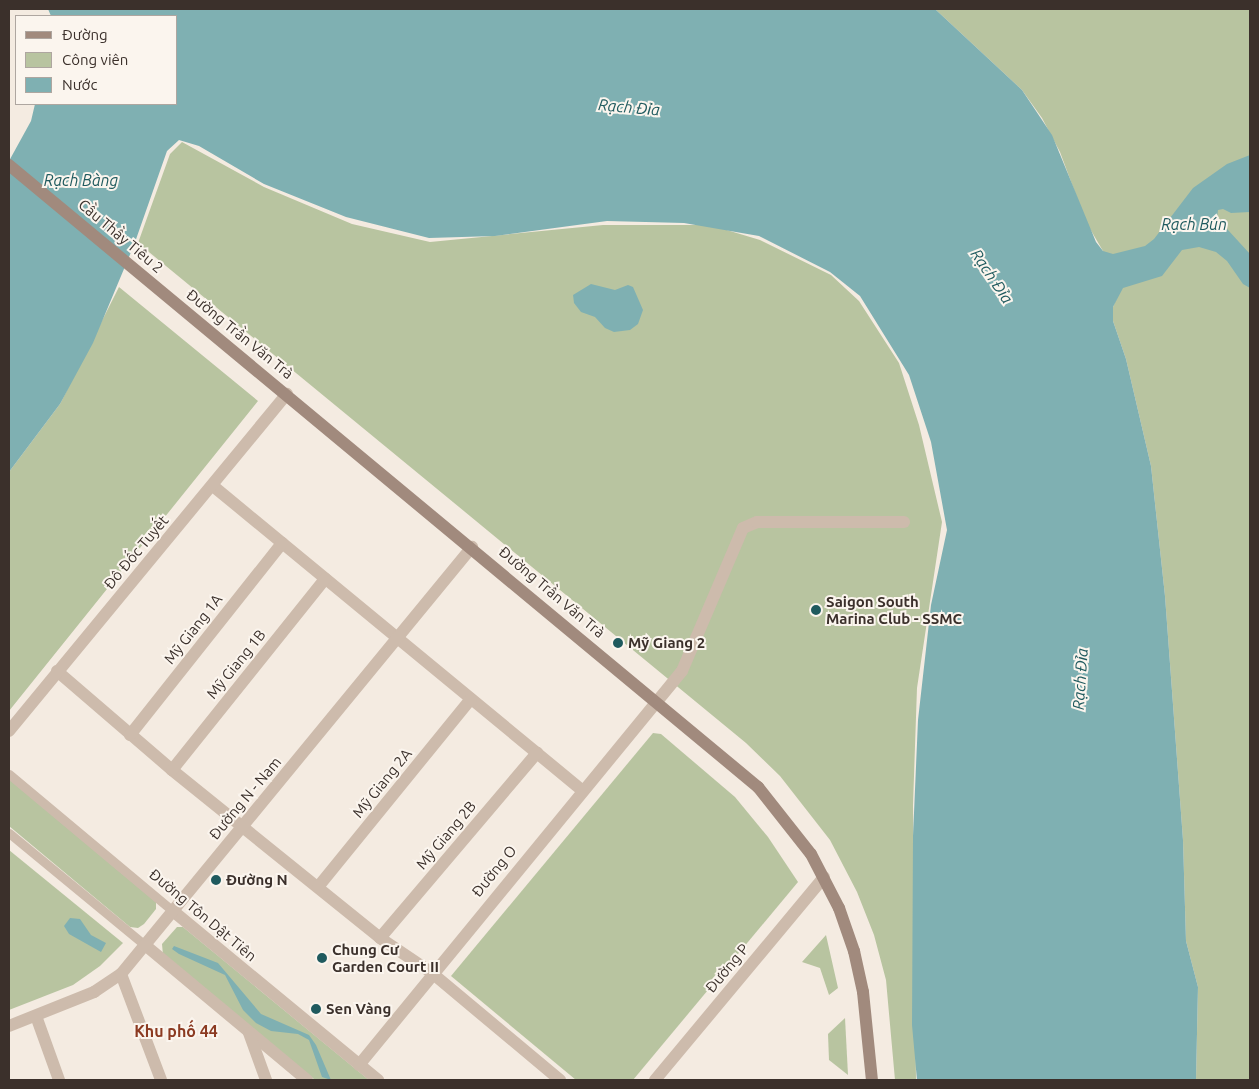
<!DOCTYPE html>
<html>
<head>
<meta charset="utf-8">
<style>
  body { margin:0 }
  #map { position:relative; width:1259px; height:1089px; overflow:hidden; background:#f4ebe1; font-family:Ubuntu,sans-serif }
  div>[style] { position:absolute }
  .green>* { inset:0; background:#b8c4a0 }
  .water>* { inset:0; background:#7fb0b2 }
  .pedestrian>* { height:9px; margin:-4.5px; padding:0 4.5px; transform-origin:4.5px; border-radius:4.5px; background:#cdbbac }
  .minor>* { height:12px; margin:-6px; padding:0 6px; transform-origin:6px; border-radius:6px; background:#cdbbac }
  .secondary>* { height:12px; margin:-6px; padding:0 6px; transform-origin:6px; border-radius:6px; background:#a18a7d }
  .dots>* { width:14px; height:14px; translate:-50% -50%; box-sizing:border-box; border:2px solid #fbf5ee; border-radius:50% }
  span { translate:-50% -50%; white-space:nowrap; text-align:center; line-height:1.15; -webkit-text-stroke:4px #fbf5ee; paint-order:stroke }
  .street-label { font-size:15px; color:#3b302b }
  .poi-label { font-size:15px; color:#3b302b; font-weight:700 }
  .left { translate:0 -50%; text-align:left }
  .water-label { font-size:16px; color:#1f5a5e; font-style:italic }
  .neighbourhood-label { font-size:16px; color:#8c3b22; font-weight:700 }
  .frame { position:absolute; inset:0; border:10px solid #3b302b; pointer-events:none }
  .legend { position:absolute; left:15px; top:15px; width:162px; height:90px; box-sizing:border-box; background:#fbf5ee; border:1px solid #aea6a0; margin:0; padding:6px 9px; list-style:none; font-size:15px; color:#3b302b }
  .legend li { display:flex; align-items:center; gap:10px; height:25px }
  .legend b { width:25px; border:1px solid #aea6a0 }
</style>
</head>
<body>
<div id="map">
  <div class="green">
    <i style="clip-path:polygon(935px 9px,1250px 9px,1250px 1080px,1196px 1080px,1198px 987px,1186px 941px,1183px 840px,1165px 596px,1151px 466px,1126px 359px,1113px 321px,1113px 307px,1119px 293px,1103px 251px,1086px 222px,1060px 152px,1042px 118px,1022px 90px)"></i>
    <i style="clip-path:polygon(182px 142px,264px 187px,352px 224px,430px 242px,603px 225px,710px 225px,760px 240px,831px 275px,859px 301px,899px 363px,919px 425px,942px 522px,917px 688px,913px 805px,916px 1080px,895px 1080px,886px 980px,874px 935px,857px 892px,830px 840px,780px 776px,746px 743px,138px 243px,170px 154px)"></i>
    <i style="clip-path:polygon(119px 287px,258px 401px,9px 711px,9px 472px,60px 404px)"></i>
    <i style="clip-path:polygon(653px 733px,661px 734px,735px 797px,768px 837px,798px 882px,633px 1080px,576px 1080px,451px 976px)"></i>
    <i style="clip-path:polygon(9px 779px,156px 902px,156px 909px,144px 924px,138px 928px,130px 927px,9px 826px)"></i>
    <i style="clip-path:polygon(9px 850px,123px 943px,100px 966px,73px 985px,9px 1010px)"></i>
    <i style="clip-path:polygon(177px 927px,183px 927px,369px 1080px,315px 1080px,163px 955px,162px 944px)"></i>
    <i style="clip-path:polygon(826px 935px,838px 988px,829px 995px,820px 968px,802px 962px)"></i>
    <i style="clip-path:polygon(845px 1018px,848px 1075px,829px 1060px,828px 1034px)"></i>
  </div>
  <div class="water">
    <i style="clip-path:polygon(48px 9px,935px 9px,1022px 90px,1052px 135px,1096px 242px,1103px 251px,1113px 254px,1145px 246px,1154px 239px,1193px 188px,1227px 164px,1250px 155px,1250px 212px,1231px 213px,1223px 209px,1218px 210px,1217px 218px,1250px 254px,1250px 288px,1243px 284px,1227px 261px,1216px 252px,1199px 247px,1182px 250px,1162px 276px,1123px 288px,1113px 307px,1113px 321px,1126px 359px,1151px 466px,1165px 596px,1183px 840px,1186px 941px,1198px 987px,1196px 1080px,917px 1080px,912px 1025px,913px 836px,918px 720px,931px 605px,947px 530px,931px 442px,909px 375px,860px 296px,830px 272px,759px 236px,684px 223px,607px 221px,495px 236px,429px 238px,346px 217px,264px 184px,199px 146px,179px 140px,167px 151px,134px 245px,93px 343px,60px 404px,9px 472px,9px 161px,31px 121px,35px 104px,176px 104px,176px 16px,51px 16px)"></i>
    <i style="clip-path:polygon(591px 284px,615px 290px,628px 285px,633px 287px,643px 310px,638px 324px,630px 330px,614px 332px,605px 328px,595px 317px,581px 312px,574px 303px,573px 295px)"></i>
    <i style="clip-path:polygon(70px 918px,80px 919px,91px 935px,106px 943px,101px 952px,69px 934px,64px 926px)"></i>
    <i style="clip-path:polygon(174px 946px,218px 963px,261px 1014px,309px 1035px,316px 1045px,331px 1080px,322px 1077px,309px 1040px,298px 1034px,271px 1031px,256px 1023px,243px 1010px,225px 975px,179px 954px,172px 949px)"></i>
  </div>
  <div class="pedestrian">
    <i style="left:9px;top:774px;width:214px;rotate:39.9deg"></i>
    <i style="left:9px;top:833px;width:176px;rotate:39.5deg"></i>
  </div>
  <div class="minor">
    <i style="left:213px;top:486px;width:478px;rotate:39.5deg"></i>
    <i style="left:57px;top:671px;width:152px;rotate:40.7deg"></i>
    <i style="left:172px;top:770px;width:267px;rotate:38.9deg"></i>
    <i style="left:380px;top:938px;width:63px;rotate:33.9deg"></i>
    <i style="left:432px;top:973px;width:167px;rotate:39.9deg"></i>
    <i style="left:9px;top:731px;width:437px;rotate:-50.5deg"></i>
    <i style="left:130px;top:735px;width:245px;rotate:-51.6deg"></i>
    <i style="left:172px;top:770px;width:245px;rotate:-51.3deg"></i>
    <i style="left:318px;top:887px;width:242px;rotate:-50.9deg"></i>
    <i style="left:173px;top:911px;width:266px;rotate:39.5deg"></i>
    <i style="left:380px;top:938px;width:243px;rotate:-49.7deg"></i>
    <i style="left:145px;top:945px;width:211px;rotate:39.8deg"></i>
    <i style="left:121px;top:974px;width:113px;rotate:69.3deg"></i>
    <i style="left:36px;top:1016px;width:68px;rotate:70.2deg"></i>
    <i style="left:9px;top:1026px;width:92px;rotate:-21.8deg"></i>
    <i style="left:94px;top:992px;width:32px;rotate:-34deg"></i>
    <i style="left:121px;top:974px;width:553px;rotate:-50.58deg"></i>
    <i style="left:249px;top:1033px;width:50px;rotate:70.1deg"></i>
    <i style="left:359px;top:1065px;width:509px;rotate:-50.66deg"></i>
    <i style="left:682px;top:671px;width:155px;rotate:-66.9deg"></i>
    <i style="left:743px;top:528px;width:15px;rotate:-23deg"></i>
    <i style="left:757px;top:522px;width:147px"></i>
    <i style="left:655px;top:1080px;width:264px;rotate:-50.2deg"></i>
  </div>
  <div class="secondary">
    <i style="left:9px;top:165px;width:974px;rotate:39.71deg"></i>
    <i style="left:758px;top:787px;width:85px;rotate:51.7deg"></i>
    <i style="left:811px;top:854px;width:61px;rotate:62.6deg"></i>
    <i style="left:839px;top:908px;width:46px;rotate:70.8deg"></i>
    <i style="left:854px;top:951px;width:42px;rotate:77.6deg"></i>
    <i style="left:863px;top:992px;width:88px;rotate:84.2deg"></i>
  </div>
  <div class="dots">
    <i style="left:816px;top:610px;background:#1f5a5e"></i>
    <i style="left:618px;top:643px;background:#1f5a5e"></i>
    <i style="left:216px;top:880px;background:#1f5a5e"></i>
    <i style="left:322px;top:958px;background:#1f5a5e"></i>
    <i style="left:316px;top:1009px;background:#1f5a5e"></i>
  </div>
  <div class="street-label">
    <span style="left:121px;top:236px;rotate:40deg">Cầu Thầy Tiêu 2</span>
    <span style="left:240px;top:334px;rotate:39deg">Đường Trần Văn Trà</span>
    <span style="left:136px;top:552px;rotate:-50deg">Đô Đốc Tuyết</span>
    <span style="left:552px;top:592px;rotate:40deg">Đường Trần Văn Trà</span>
    <span style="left:193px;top:629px;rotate:-52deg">Mỹ Giang 1A</span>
    <span style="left:236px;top:664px;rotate:-51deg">Mỹ Giang 1B</span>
    <span style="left:382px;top:783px;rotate:-51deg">Mỹ Giang 2A</span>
    <span style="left:245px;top:798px;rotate:-50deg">Đường N - Nam</span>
    <span style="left:446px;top:835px;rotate:-50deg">Mỹ Giang 2B</span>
    <span style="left:494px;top:871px;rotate:-51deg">Đường O</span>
    <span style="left:203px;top:915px;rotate:40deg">Đường Tôn Dật Tiên</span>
    <span style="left:727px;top:968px;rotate:-50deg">Đường P</span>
  </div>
  <div class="poi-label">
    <span class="left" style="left:826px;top:610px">Saigon South<br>Marina Club - SSMC</span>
    <span class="left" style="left:628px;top:643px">Mỹ Giang 2</span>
    <span class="left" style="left:226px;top:880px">Đường N</span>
    <span class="left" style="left:332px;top:958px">Chung Cư<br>Garden Court II</span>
    <span class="left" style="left:326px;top:1009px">Sen Vàng</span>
  </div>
  <div class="water-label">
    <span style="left:629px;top:107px;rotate:5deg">Rạch Đỉa</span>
    <span style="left:81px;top:180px">Rạch Bàng</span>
    <span style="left:1194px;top:224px">Rạch Bún</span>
    <span style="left:992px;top:276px;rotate:56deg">Rạch Đỉa</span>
    <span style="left:1080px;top:679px;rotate:-86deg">Rạch Đỉa</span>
  </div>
  <div class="neighbourhood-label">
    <span style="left:176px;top:1031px">Khu phố 44</span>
  </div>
  <div class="frame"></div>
  <ul class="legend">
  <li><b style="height:6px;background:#a18a7d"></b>Đường</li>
  <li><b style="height:14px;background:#b8c4a0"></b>Công viên</li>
  <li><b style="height:14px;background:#7fb0b2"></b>Nước</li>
  </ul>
</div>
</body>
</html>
